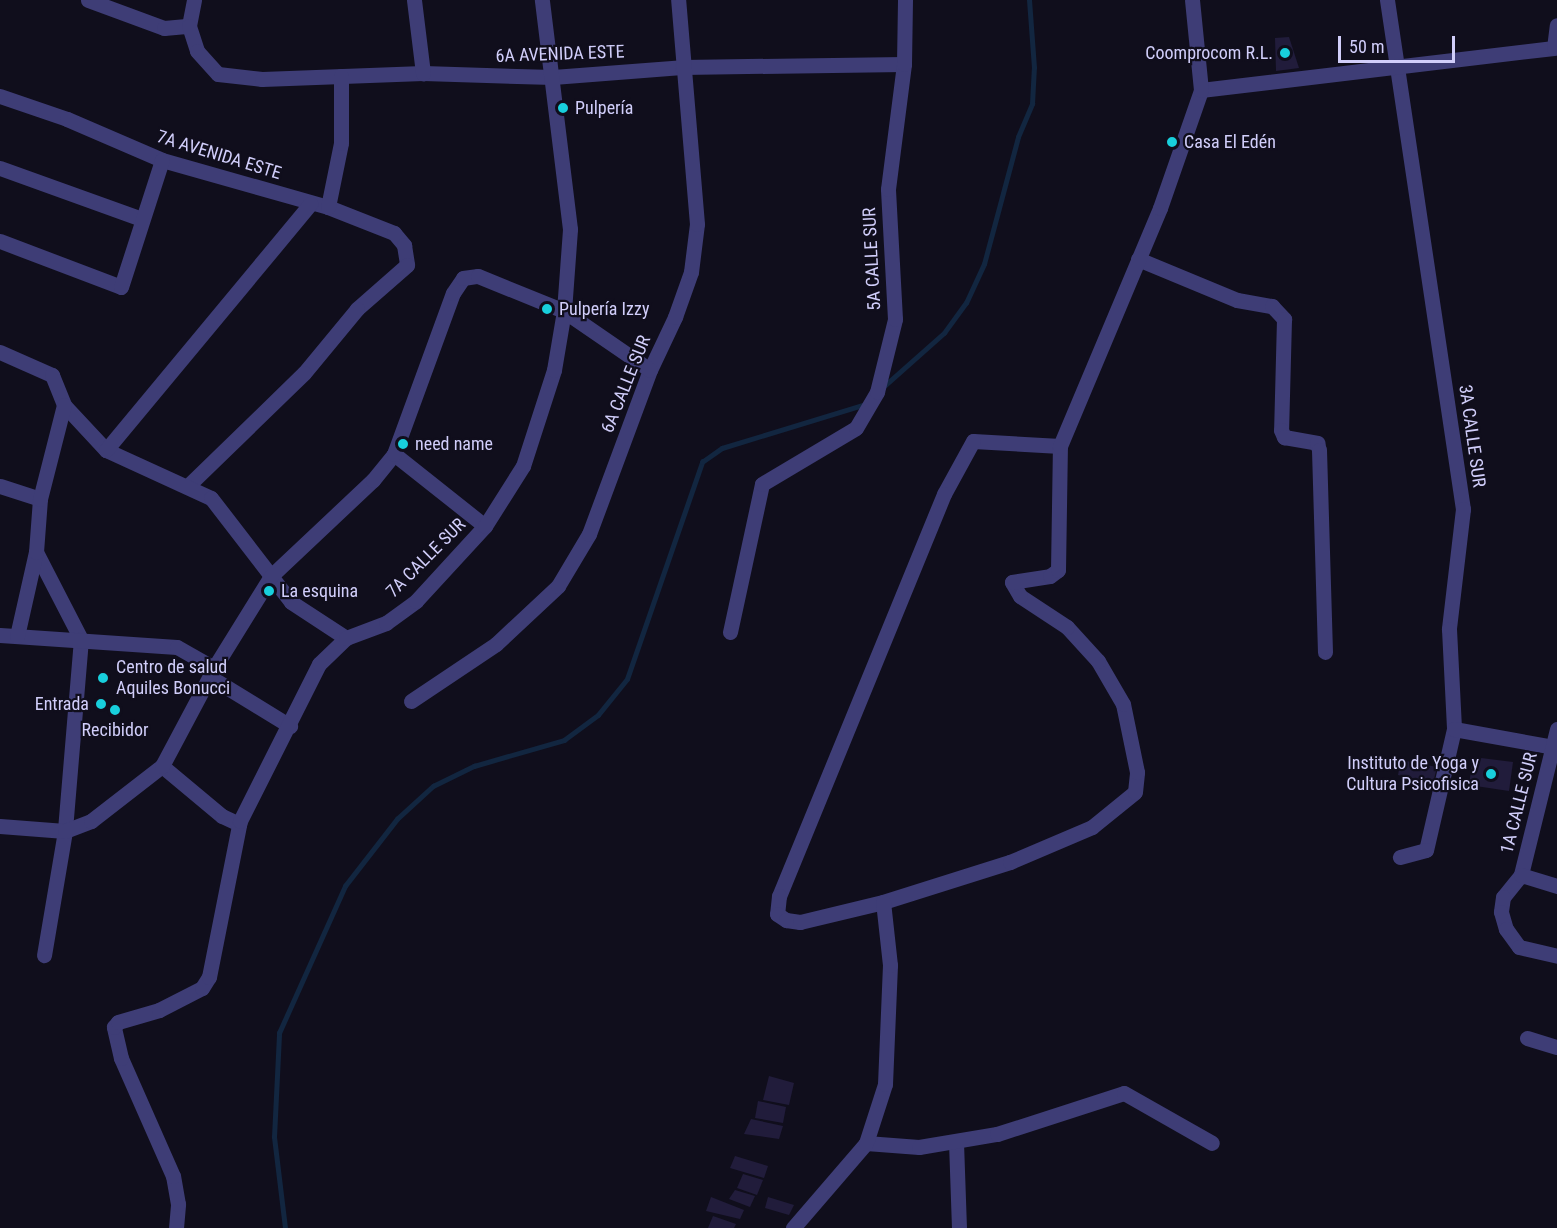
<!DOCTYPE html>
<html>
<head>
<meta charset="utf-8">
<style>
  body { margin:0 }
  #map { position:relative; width:1557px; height:1228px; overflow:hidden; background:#100e1c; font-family:"Roboto Condensed",sans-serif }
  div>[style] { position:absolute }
  .stream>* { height:4.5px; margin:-2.25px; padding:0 2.25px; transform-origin:2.25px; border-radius:2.25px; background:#122640 }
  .building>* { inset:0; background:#211c3b }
  .street>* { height:15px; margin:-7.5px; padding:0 7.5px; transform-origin:7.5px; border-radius:7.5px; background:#3e3d76 }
  .dots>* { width:16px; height:16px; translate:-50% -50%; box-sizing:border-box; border:3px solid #100e1c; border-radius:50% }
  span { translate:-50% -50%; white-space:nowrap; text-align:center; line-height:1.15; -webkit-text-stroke:4.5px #100e1c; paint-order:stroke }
  .poi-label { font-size:18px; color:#d1cefa }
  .right { translate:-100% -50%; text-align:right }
  .left { translate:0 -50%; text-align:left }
  .street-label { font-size:18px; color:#d1cefa }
  .scale { position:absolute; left:1338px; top:36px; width:117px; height:27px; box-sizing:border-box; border:3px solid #d1cefa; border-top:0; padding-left:8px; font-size:18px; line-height:21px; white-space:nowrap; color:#d1cefa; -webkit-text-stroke:4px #100e1c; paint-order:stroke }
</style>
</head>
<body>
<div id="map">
  <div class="stream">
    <i style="left:882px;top:388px;width:83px;rotate:-41.6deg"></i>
    <i style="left:944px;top:333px;width:37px;rotate:-54deg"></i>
    <i style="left:966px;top:303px;width:43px;rotate:-65.2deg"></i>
    <i style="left:984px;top:264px;width:131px;rotate:-75deg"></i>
    <i style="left:1018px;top:137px;width:36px;rotate:-67deg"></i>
    <i style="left:1032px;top:104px;width:36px;rotate:-87deg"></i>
    <i style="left:1034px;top:68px;width:68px;rotate:-94.2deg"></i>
    <i style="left:285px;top:1228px;width:92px;rotate:-96.9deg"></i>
    <i style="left:274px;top:1137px;width:104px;rotate:-87.2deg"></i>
    <i style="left:279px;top:1033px;width:161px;rotate:-65.8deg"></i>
    <i style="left:345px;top:886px;width:85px;rotate:-52.2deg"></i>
    <i style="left:397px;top:819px;width:49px;rotate:-42.5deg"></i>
    <i style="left:433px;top:786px;width:46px;rotate:-26deg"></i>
    <i style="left:474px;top:766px;width:94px;rotate:-16.1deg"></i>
    <i style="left:564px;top:740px;width:42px;rotate:-36.3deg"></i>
    <i style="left:598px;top:715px;width:46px;rotate:-51.1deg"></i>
    <i style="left:627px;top:679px;width:230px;rotate:-70.9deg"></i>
    <i style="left:702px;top:462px;width:24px;rotate:-35deg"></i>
    <i style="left:722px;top:448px;width:147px;rotate:-17deg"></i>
  </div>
  <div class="building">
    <i style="clip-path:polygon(1289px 37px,1299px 68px,1276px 71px,1275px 38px)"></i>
    <i style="clip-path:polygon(1473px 757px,1513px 762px,1509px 791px,1469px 785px)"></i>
    <i style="clip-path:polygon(1401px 760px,1437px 767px,1433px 783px,1398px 775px)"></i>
    <i style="clip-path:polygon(769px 1076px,794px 1083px,789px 1105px,763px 1100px)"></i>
    <i style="clip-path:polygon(758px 1101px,786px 1107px,783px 1123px,755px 1118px)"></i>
    <i style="clip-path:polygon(751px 1119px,783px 1126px,779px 1139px,744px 1134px)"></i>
    <i style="clip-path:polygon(735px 1156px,768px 1166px,764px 1178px,730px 1168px)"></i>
    <i style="clip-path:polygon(743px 1174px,763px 1180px,757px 1195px,737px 1188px)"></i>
    <i style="clip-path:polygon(735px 1190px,755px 1196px,750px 1207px,729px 1199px)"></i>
    <i style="clip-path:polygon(711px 1197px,744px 1210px,740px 1219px,706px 1211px)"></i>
    <i style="clip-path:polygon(768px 1197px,794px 1205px,789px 1215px,765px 1208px)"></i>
    <i style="clip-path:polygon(713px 1216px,736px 1224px,734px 1228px,708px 1228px)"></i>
  </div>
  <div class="street">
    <i style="left:88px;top:0;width:81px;rotate:20.2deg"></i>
    <i style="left:164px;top:28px;width:25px;rotate:-5deg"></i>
    <i style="left:194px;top:0;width:26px;rotate:101deg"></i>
    <i style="left:189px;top:26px;width:26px;rotate:72deg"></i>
    <i style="left:197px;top:51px;width:31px;rotate:48deg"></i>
    <i style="left:218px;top:74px;width:44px;rotate:6.5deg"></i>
    <i style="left:262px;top:79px;width:161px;rotate:-2.1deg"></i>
    <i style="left:423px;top:73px;width:130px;rotate:1.8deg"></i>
    <i style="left:553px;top:77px;width:129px;rotate:-4.4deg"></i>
    <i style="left:682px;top:67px;width:222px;rotate:-0.8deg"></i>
    <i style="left:414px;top:0;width:74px;rotate:83deg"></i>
    <i style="left:1387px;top:0;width:515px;rotate:81.51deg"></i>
    <i style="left:1463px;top:509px;width:121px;rotate:96.7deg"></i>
    <i style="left:1449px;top:629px;width:100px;rotate:87.1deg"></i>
    <i style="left:1454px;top:729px;width:124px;rotate:103deg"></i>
    <i style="left:1426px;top:850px;width:27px;rotate:165deg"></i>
    <i style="left:1201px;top:90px;width:355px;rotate:-6.8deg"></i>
    <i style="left:1554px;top:48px;width:23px;rotate:-83deg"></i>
    <i style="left:0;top:96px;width:71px;rotate:18.9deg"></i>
    <i style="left:67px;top:119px;width:103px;rotate:23.3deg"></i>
    <i style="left:162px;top:160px;width:173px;rotate:15.8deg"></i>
    <i style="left:328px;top:207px;width:71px;rotate:21.5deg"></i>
    <i style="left:394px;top:233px;width:16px;rotate:50deg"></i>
    <i style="left:404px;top:245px;width:20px;rotate:81deg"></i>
    <i style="left:407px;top:265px;width:67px;rotate:138.7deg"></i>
    <i style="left:357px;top:309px;width:83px;rotate:129.6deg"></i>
    <i style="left:304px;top:373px;width:162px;rotate:135.8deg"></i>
    <i style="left:0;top:168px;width:151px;rotate:19.8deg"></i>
    <i style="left:328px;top:207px;width:65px;rotate:-78.5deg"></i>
    <i style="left:341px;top:143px;width:67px;rotate:-90deg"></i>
    <i style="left:0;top:241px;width:129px;rotate:20.8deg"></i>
    <i style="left:121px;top:287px;width:133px;rotate:-72.1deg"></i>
    <i style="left:1138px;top:259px;width:107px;rotate:22.5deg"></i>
    <i style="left:1237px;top:300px;width:36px;rotate:10deg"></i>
    <i style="left:1272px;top:306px;width:18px;rotate:47deg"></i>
    <i style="left:1284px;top:319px;width:111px;rotate:91.5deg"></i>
    <i style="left:1281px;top:430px;width:8px;rotate:67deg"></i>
    <i style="left:1284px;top:437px;width:34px;rotate:10deg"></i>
    <i style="left:1317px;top:443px;width:7px;rotate:74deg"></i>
    <i style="left:1319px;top:450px;width:202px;rotate:88.3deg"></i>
    <i style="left:0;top:352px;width:57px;rotate:23.9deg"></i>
    <i style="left:52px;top:375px;width:32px;rotate:68deg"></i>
    <i style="left:64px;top:405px;width:62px;rotate:47deg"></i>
    <i style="left:106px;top:450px;width:115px;rotate:24.6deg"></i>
    <i style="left:211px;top:498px;width:131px;rotate:52.4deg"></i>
    <i style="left:291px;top:602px;width:66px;rotate:33.2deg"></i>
    <i style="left:1060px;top:446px;width:87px;rotate:-176.7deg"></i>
    <i style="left:973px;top:441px;width:60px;rotate:118.7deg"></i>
    <i style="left:944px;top:494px;width:435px;rotate:112.3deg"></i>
    <i style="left:779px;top:896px;width:18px;rotate:96deg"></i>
    <i style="left:777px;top:914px;width:11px;rotate:34deg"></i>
    <i style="left:786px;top:920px;width:14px;rotate:8deg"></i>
    <i style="left:800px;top:922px;width:85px;rotate:-13.5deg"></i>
    <i style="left:883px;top:902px;width:133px;rotate:-17.5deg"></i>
    <i style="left:1010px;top:862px;width:89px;rotate:-23.1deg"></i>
    <i style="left:1092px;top:827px;width:55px;rotate:-39.1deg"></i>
    <i style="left:1135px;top:792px;width:20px;rotate:-84deg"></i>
    <i style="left:1137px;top:772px;width:69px;rotate:-101.6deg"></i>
    <i style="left:1123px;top:704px;width:50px;rotate:-120.2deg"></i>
    <i style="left:1098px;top:661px;width:46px;rotate:-132.4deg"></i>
    <i style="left:1067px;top:627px;width:56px;rotate:-146.6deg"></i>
    <i style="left:1020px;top:596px;width:16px;rotate:-120deg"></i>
    <i style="left:1012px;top:582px;width:38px;rotate:-9deg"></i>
    <i style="left:1050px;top:576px;width:10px;rotate:-37deg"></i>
    <i style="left:1058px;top:570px;width:124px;rotate:-89.1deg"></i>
    <i style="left:1060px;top:446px;width:258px;rotate:-67.2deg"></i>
    <i style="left:1160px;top:208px;width:125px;rotate:-70.8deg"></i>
    <i style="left:1201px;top:90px;width:90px;rotate:-95.7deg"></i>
    <i style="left:106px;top:450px;width:320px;rotate:-50.3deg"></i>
    <i style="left:394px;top:454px;width:116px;rotate:38.4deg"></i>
    <i style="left:0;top:486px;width:42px;rotate:18deg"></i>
    <i style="left:36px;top:552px;width:98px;rotate:62.7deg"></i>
    <i style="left:81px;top:639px;width:193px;rotate:94.8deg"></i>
    <i style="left:65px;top:831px;width:126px;rotate:99.6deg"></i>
    <i style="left:730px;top:632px;width:151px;rotate:-77.8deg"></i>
    <i style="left:762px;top:484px;width:109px;rotate:-30.8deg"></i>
    <i style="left:856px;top:428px;width:42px;rotate:-59.7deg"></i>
    <i style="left:877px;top:392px;width:75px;rotate:-76.1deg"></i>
    <i style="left:895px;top:319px;width:130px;rotate:-93.1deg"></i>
    <i style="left:888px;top:189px;width:126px;rotate:-82.7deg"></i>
    <i style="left:904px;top:64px;width:64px;rotate:-89.1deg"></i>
    <i style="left:0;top:635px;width:177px;rotate:3.9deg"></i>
    <i style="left:177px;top:647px;width:43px;rotate:29.6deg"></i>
    <i style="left:17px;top:636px;width:86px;rotate:-77.3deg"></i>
    <i style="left:36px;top:552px;width:53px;rotate:-85.7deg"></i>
    <i style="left:40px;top:499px;width:97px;rotate:-75.7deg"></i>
    <i style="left:210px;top:677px;width:94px;rotate:31.5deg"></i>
    <i style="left:411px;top:701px;width:102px;rotate:-33.8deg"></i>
    <i style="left:496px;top:644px;width:85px;rotate:-43.1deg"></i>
    <i style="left:558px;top:586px;width:61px;rotate:-59.2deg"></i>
    <i style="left:589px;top:534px;width:175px;rotate:-69.6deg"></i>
    <i style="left:650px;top:370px;width:59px;rotate:-64.7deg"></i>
    <i style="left:675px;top:317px;width:48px;rotate:-70.4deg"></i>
    <i style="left:691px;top:272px;width:48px;rotate:-82.9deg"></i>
    <i style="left:697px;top:224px;width:225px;rotate:-94.8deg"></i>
    <i style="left:1454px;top:729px;width:102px;rotate:10.2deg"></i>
    <i style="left:1557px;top:729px;width:150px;rotate:103.9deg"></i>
    <i style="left:1521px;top:875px;width:28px;rotate:129deg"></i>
    <i style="left:1503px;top:897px;width:15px;rotate:98deg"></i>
    <i style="left:1501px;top:912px;width:18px;rotate:74deg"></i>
    <i style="left:1506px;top:929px;width:22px;rotate:54deg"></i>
    <i style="left:1519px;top:947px;width:39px;rotate:13deg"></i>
    <i style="left:162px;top:766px;width:78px;rotate:39.8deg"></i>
    <i style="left:222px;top:816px;width:19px;rotate:25deg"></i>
    <i style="left:0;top:826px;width:65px;rotate:4.4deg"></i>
    <i style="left:65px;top:831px;width:28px;rotate:-21deg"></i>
    <i style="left:91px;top:821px;width:90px;rotate:-37.8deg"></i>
    <i style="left:162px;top:766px;width:111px;rotate:-62deg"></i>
    <i style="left:214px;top:668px;width:108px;rotate:-58.2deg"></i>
    <i style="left:271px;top:576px;width:140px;rotate:-43.3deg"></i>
    <i style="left:373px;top:480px;width:33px;rotate:-51deg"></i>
    <i style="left:394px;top:454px;width:171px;rotate:-69.9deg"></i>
    <i style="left:453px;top:293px;width:18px;rotate:-56deg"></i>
    <i style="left:463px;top:278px;width:15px;rotate:-8deg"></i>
    <i style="left:478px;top:276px;width:93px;rotate:22.1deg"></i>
    <i style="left:564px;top:311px;width:104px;rotate:34.5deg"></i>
    <i style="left:1521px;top:875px;width:38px;rotate:17deg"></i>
    <i style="left:1527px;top:1038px;width:31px;rotate:17deg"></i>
    <i style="left:956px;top:1142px;width:86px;rotate:88deg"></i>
    <i style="left:866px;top:1143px;width:53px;rotate:4.3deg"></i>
    <i style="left:919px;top:1147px;width:79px;rotate:-9.5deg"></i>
    <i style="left:997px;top:1134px;width:133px;rotate:-17.9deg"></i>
    <i style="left:1124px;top:1093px;width:101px;rotate:29.6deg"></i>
    <i style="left:176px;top:1228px;width:24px;rotate:-85deg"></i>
    <i style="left:178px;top:1204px;width:28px;rotate:-100deg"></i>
    <i style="left:173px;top:1176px;width:129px;rotate:-113.8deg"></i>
    <i style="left:121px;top:1058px;width:32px;rotate:-103deg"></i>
    <i style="left:114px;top:1027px;width:6px;rotate:-51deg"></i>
    <i style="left:118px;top:1022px;width:43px;rotate:-16.3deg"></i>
    <i style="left:159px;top:1010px;width:48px;rotate:-27.1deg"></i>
    <i style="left:202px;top:988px;width:13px;rotate:-58deg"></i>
    <i style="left:209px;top:977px;width:159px;rotate:-78.8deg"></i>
    <i style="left:240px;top:821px;width:176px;rotate:-63.3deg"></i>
    <i style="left:319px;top:664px;width:37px;rotate:-44deg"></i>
    <i style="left:346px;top:638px;width:43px;rotate:-20.6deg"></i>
    <i style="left:386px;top:623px;width:37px;rotate:-36deg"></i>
    <i style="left:416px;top:601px;width:102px;rotate:-47.4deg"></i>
    <i style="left:485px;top:526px;width:71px;rotate:-57.7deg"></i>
    <i style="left:523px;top:466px;width:101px;rotate:-72.1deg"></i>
    <i style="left:554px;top:370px;width:60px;rotate:-80.4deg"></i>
    <i style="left:564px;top:311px;width:82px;rotate:-85.8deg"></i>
    <i style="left:570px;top:229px;width:231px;rotate:-97deg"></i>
    <i style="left:793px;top:1228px;width:112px;rotate:-49.3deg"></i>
    <i style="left:866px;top:1143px;width:62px;rotate:-72.1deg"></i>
    <i style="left:885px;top:1084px;width:119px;rotate:-87.6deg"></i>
    <i style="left:890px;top:965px;width:63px;rotate:-96.3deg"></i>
  </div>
  <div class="dots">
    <i style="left:1285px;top:53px;background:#18cfdc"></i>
    <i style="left:563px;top:108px;background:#18cfdc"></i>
    <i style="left:1172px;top:142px;background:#18cfdc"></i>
    <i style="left:547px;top:309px;background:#18cfdc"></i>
    <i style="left:403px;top:444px;background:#18cfdc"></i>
    <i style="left:269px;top:591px;background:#18cfdc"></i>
    <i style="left:103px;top:678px;background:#18cfdc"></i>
    <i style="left:101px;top:704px;background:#18cfdc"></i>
    <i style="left:115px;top:710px;background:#18cfdc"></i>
    <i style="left:1491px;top:774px;background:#18cfdc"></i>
  </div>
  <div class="poi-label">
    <span class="right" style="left:1273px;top:53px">Coomprocom R.L.</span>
    <span class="left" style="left:575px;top:108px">Pulpería</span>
    <span class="left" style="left:1184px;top:142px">Casa El Edén</span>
    <span class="left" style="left:559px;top:309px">Pulpería Izzy</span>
    <span class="left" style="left:415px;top:444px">need name</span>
    <span class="left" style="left:281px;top:591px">La esquina</span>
    <span class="left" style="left:116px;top:678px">Centro de salud<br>Aquiles Bonucci</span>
    <span class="right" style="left:89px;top:704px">Entrada</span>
    <span style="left:115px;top:730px">Recibidor</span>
    <span class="right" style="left:1479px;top:774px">Instituto de Yoga y<br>Cultura Psicofisica</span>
  </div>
  <div class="street-label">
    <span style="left:560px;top:54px;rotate:-2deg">6A AVENIDA ESTE</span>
    <span style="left:219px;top:155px;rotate:17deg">7A AVENIDA ESTE</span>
    <span style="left:872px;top:259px;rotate:-93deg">5A CALLE SUR</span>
    <span style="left:626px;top:384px;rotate:-68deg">6A CALLE SUR</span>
    <span style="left:1472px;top:436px;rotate:82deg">3A CALLE SUR</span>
    <span style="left:426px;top:558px;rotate:-45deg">7A CALLE SUR</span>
    <span style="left:1519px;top:803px;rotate:-76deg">1A CALLE SUR</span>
  </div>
  <div class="scale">50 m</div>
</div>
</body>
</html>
